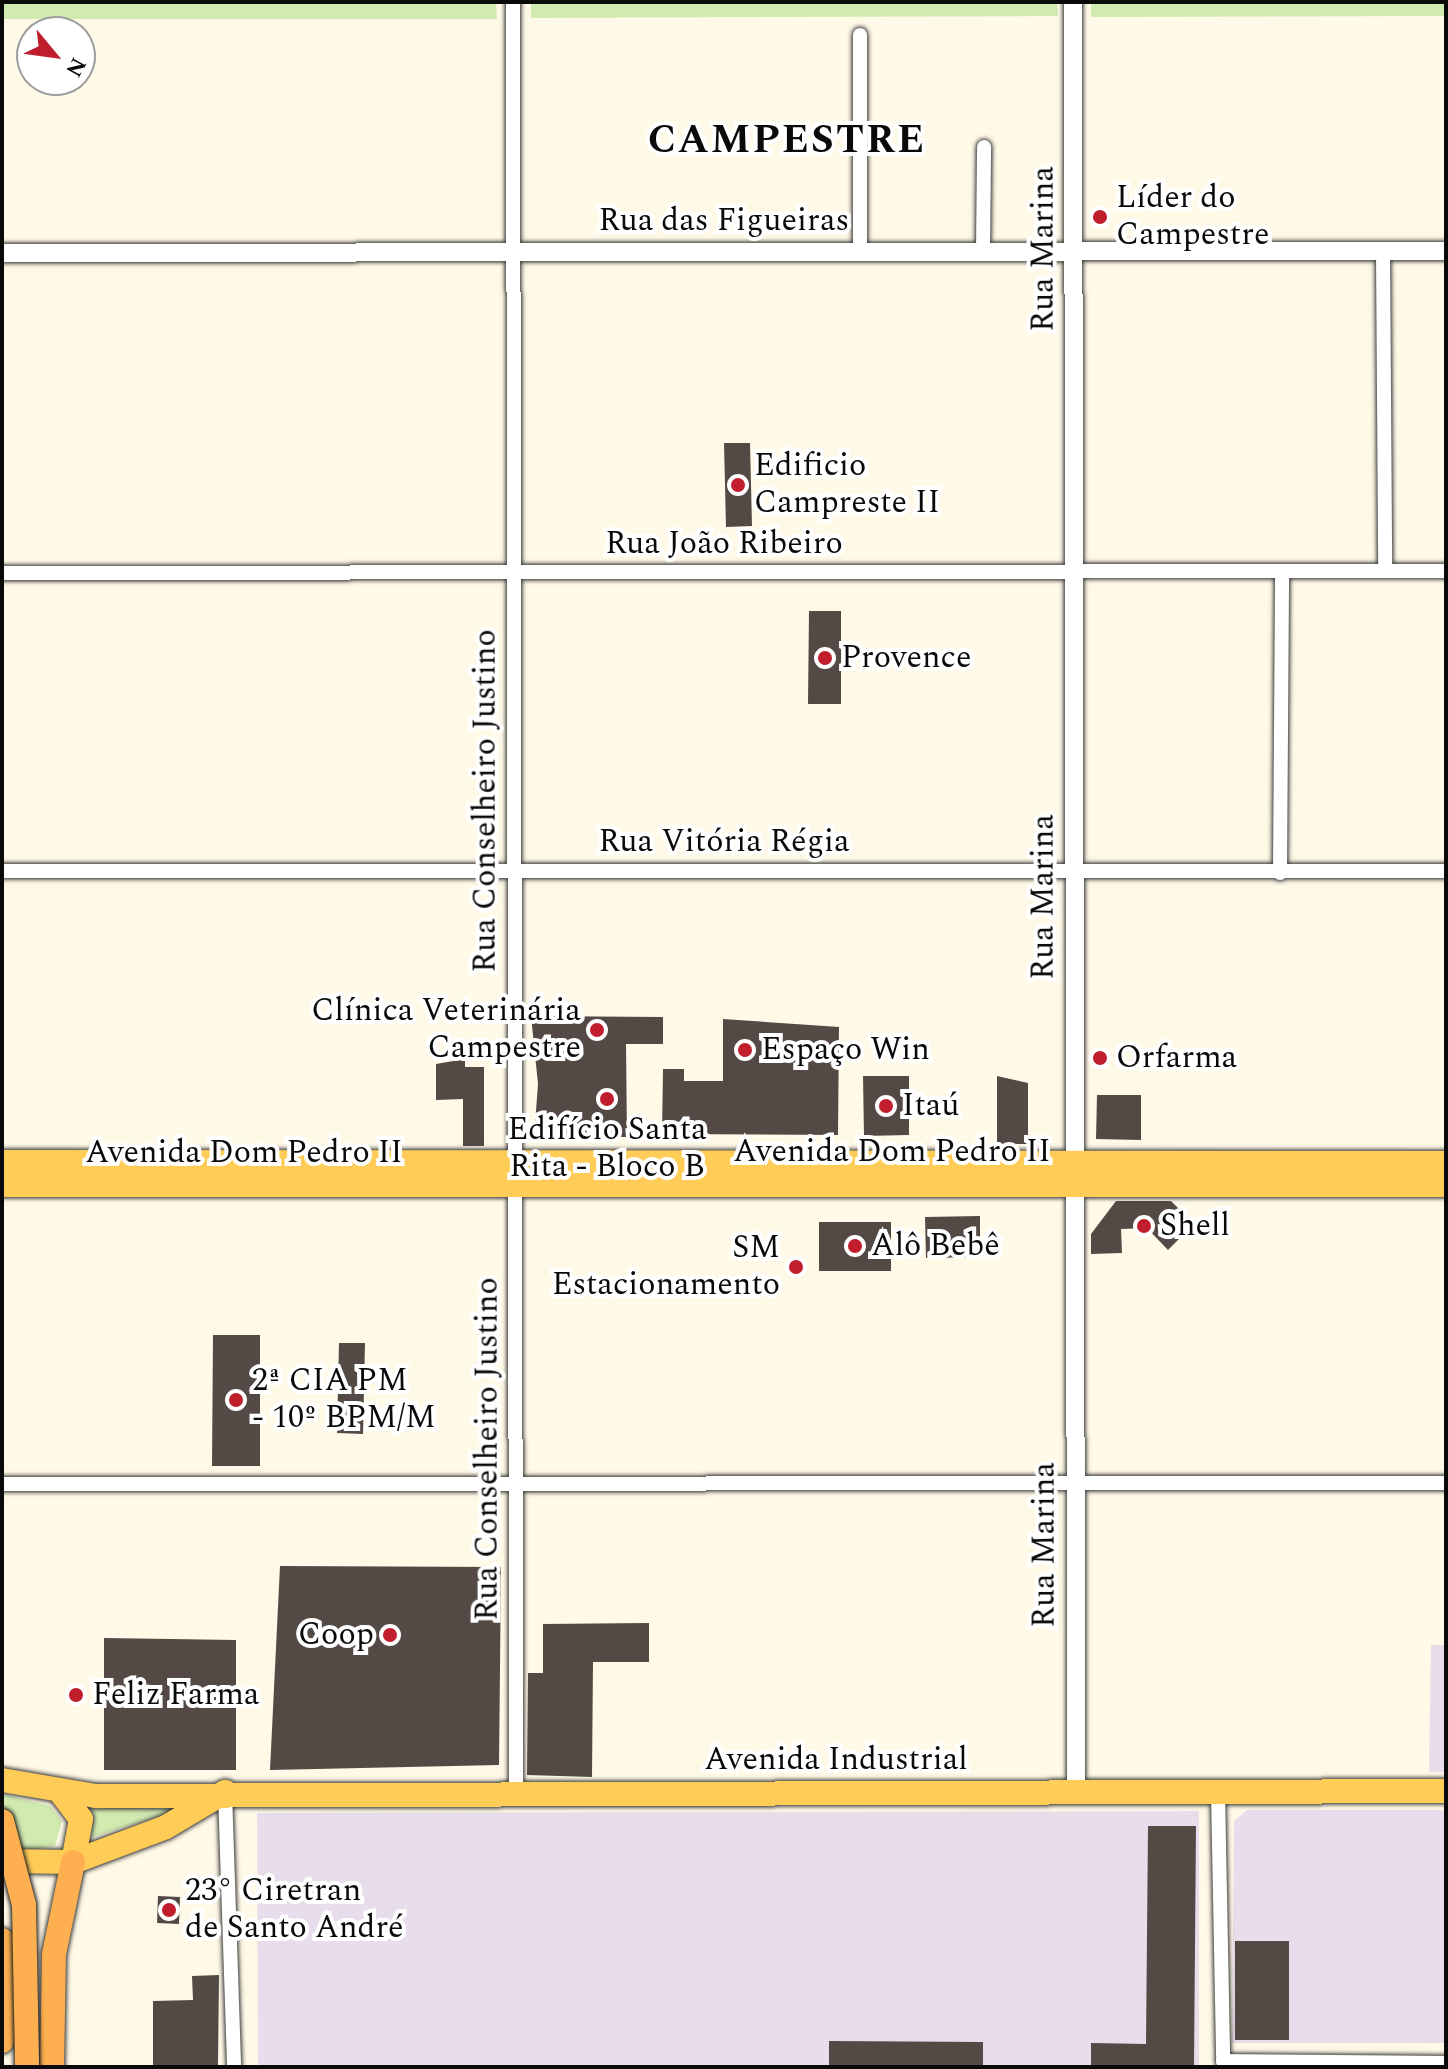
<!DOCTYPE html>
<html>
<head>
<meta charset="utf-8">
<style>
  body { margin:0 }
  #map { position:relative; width:1448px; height:2069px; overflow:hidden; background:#fff9e7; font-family:Spectral,serif }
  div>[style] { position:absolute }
  .industrial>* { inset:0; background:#e8ddea }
  .green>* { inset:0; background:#d1eab0 }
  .building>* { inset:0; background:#534a46 }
  .roads { filter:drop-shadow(0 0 2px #3d3d3d) drop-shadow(0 0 2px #3d3d3d) }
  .minor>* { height:14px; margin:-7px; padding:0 7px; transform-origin:7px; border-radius:7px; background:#fff }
  .tertiary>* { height:18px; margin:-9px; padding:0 9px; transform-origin:9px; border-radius:9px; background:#fff }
  .primary>* { height:24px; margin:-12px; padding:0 12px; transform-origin:12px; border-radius:12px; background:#ffcd57 }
  .trunk>* { height:24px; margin:-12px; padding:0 12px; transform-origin:12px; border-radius:12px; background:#feaf50 }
  .bridges { filter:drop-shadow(0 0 2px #1b1b1b) drop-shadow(0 0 2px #1b1b1b) }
  .trunk-bridge>* { height:24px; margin:-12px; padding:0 12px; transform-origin:12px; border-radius:12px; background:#feaf50 }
  .dots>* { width:22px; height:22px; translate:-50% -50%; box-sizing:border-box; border:4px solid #fff; border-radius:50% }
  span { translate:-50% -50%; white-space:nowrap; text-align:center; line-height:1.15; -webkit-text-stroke:8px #fff; paint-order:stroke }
  .poi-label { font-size:32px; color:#0a0a0a }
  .left { translate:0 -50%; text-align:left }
  .right { translate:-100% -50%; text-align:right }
  .street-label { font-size:32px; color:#0a0a0a }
  .district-label { font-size:40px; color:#0a0a0a; font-weight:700; letter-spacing:2px }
  .frame { position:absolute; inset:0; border:4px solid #0a0a0a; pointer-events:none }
  .north { position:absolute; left:16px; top:16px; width:80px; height:80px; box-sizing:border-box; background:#fff; border:2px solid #9d9d9d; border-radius:50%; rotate:119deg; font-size:22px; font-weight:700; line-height:32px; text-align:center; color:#0a0a0a }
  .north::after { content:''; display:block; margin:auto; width:28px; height:36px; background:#c01d2d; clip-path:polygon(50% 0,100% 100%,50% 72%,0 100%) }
</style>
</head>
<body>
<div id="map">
  <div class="industrial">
    <i style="clip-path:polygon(1431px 1645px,1446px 1645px,1446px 1772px,1429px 1772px)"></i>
    <i style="clip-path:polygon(1247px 1810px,1446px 1810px,1446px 2043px,1232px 2043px,1234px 1821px)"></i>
    <i style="clip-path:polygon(1199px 1811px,1199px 2067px,258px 2067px,257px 1813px)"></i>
  </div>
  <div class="green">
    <i style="clip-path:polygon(2px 2px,496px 2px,497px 19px,2px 19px)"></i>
    <i style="clip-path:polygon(531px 2px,1057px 2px,1058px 16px,531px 18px)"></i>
    <i style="clip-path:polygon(1091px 2px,1446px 2px,1446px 16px,1091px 17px)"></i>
    <i style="clip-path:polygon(2px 1794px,50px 1806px,62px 1821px,55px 1846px,26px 1851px,2px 1843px)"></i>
    <i style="clip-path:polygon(89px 1803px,186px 1808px,92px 1837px)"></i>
  </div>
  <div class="building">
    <i style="clip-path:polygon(724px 443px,750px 443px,752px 526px,726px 527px)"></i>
    <i style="clip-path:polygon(809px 611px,841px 611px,841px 704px,808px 704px)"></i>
    <i style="clip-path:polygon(531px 1016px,663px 1017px,663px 1044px,626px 1044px,627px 1137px,534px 1137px,538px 1084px)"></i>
    <i style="clip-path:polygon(723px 1019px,839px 1027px,838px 1135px,662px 1134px,663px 1069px,684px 1069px,684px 1081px,723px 1081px)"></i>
    <i style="clip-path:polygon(465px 1059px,465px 1067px,484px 1067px,484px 1146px,463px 1146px,463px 1099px,436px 1100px,436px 1064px)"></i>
    <i style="clip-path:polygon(863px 1076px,909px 1076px,909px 1135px,864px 1136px)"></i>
    <i style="clip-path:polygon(997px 1076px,1028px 1083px,1028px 1144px,997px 1144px)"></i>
    <i style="clip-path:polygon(1097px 1095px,1141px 1095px,1141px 1140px,1096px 1139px)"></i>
    <i style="clip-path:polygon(1116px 1201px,1171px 1201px,1194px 1224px,1168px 1250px,1147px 1228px,1121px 1229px,1122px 1253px,1091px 1254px,1091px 1234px)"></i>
    <i style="clip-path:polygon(980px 1216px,980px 1257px,926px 1258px,925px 1217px)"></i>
    <i style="clip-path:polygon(819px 1222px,891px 1222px,891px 1271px,819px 1271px)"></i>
    <i style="clip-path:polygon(213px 1335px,260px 1335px,260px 1466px,212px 1466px)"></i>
    <i style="clip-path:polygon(339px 1343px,365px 1343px,363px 1434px,337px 1433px)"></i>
    <i style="clip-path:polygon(280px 1566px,501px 1567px,499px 1765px,270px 1770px)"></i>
    <i style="clip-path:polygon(649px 1623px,649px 1662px,593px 1662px,592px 1777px,527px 1775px,528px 1673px,543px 1673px,543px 1624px)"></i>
    <i style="clip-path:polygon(104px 1638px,236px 1640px,236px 1770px,104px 1770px)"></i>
    <i style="clip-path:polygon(1148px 1826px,1196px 1826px,1194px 2067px,1091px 2067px,1091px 2043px,1146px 2044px)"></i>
    <i style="clip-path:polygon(158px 1896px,180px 1897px,179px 1924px,157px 1923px)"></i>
    <i style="clip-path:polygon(1235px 1941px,1289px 1941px,1289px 2040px,1235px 2040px)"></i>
    <i style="clip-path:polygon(219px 1975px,218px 2067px,153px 2067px,153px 2001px,193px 2000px,192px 1976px)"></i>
    <i style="clip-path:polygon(829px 2041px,983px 2042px,983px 2067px,829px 2067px)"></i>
  </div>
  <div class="roads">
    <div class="minor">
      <i style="left:513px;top:2px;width:1790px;rotate:89.9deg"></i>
      <i style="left:983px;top:250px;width:103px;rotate:-89.4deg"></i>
      <i style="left:860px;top:251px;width:216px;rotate:-90deg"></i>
      <i style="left:1383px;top:251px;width:320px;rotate:89.6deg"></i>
      <i style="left:2px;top:573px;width:1444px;rotate:-0.08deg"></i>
      <i style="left:2px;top:871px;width:1444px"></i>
      <i style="left:1280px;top:873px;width:302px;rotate:-89.6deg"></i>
      <i style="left:2px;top:1484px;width:1444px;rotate:-0.04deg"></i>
      <i style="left:1218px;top:1791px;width:270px;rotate:88.9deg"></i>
      <i style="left:1223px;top:2061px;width:223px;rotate:0.5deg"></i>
      <i style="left:225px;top:1792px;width:275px;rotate:88.1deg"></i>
    </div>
    <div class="tertiary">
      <i style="left:1073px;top:2px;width:1789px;rotate:89.9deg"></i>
      <i style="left:2px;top:253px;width:1444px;rotate:-0.08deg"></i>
    </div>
    <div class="primary">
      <i style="left:2px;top:1162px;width:1444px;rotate:0.04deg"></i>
      <i style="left:2px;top:1185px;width:1444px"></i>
      <i style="left:2px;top:1780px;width:95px;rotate:9.7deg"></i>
      <i style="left:96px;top:1796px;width:1350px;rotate:-0.21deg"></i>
      <i style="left:62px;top:1794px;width:31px;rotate:53deg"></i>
      <i style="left:81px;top:1819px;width:44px;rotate:100.5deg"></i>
      <i style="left:2px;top:1861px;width:71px;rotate:0.8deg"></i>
      <i style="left:73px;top:1862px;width:99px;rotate:-20.6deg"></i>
      <i style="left:166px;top:1827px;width:69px;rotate:-30.7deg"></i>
    </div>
    <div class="trunk">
      <i style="left:2px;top:1940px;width:101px;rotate:90deg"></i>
      <i style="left:52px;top:2067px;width:113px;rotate:-89deg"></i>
      <i style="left:54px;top:1954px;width:94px;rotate:-78.3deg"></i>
    </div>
  </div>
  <div class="bridges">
    <div class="trunk-bridge">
      <i style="left:2px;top:1821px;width:87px;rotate:75.3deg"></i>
      <i style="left:24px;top:1905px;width:162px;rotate:88.9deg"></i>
    </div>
  </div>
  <div class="dots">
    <i style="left:1100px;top:217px;background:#c01d2d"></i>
    <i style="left:738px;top:485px;background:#c01d2d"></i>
    <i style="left:825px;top:658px;background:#c01d2d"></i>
    <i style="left:597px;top:1030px;background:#c01d2d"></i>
    <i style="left:745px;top:1050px;background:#c01d2d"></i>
    <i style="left:1100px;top:1058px;background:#c01d2d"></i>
    <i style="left:607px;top:1099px;background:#c01d2d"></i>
    <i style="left:886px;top:1106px;background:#c01d2d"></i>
    <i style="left:1144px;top:1226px;background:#c01d2d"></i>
    <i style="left:855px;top:1246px;background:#c01d2d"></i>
    <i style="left:796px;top:1267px;background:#c01d2d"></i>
    <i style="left:236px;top:1400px;background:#c01d2d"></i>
    <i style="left:390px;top:1635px;background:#c01d2d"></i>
    <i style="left:76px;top:1695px;background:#c01d2d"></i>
    <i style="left:169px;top:1910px;background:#c01d2d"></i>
  </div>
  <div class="poi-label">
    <span class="left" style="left:1116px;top:217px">Líder do<br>Campestre</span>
    <span class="left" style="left:754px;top:485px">Edificio<br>Campreste II</span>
    <span class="left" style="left:841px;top:658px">Provence</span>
    <span class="right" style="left:581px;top:1030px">Clínica Veterinária<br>Campestre</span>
    <span class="left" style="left:761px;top:1050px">Espaço Win</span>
    <span class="left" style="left:1116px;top:1058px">Orfarma</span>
    <span class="left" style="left:902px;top:1106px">Itaú</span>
    <span style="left:607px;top:1149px">Edifício Santa<br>Rita - Bloco B</span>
    <span class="left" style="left:1160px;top:1226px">Shell</span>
    <span class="left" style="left:871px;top:1246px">Alô Bebê</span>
    <span class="right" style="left:780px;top:1267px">SM<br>Estacionamento</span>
    <span class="left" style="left:252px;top:1400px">2ª CIA PM<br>- 10º BPM/M</span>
    <span class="right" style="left:374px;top:1635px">Coop</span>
    <span class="left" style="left:92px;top:1695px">Feliz Farma</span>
    <span class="left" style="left:185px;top:1910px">23° Ciretran<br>de Santo André</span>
  </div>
  <div class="street-label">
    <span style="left:724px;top:221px">Rua das Figueiras</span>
    <span style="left:1044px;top:249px;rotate:-90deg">Rua Marina</span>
    <span style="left:724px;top:544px">Rua João Ribeiro</span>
    <span style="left:486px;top:801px;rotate:-90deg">Rua Conselheiro Justino</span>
    <span style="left:724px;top:842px">Rua Vitória Régia</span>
    <span style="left:1044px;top:897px;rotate:-90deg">Rua Marina</span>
    <span style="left:892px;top:1152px">Avenida Dom Pedro II</span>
    <span style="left:244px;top:1153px">Avenida Dom Pedro II</span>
    <span style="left:488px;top:1449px;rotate:-90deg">Rua Conselheiro Justino</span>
    <span style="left:1045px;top:1545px;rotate:-90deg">Rua Marina</span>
    <span style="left:836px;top:1760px">Avenida Industrial</span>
  </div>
  <div class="district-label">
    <span style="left:787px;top:141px">CAMPESTRE</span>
  </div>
  <div class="frame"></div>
  <div class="north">N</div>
</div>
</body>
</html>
